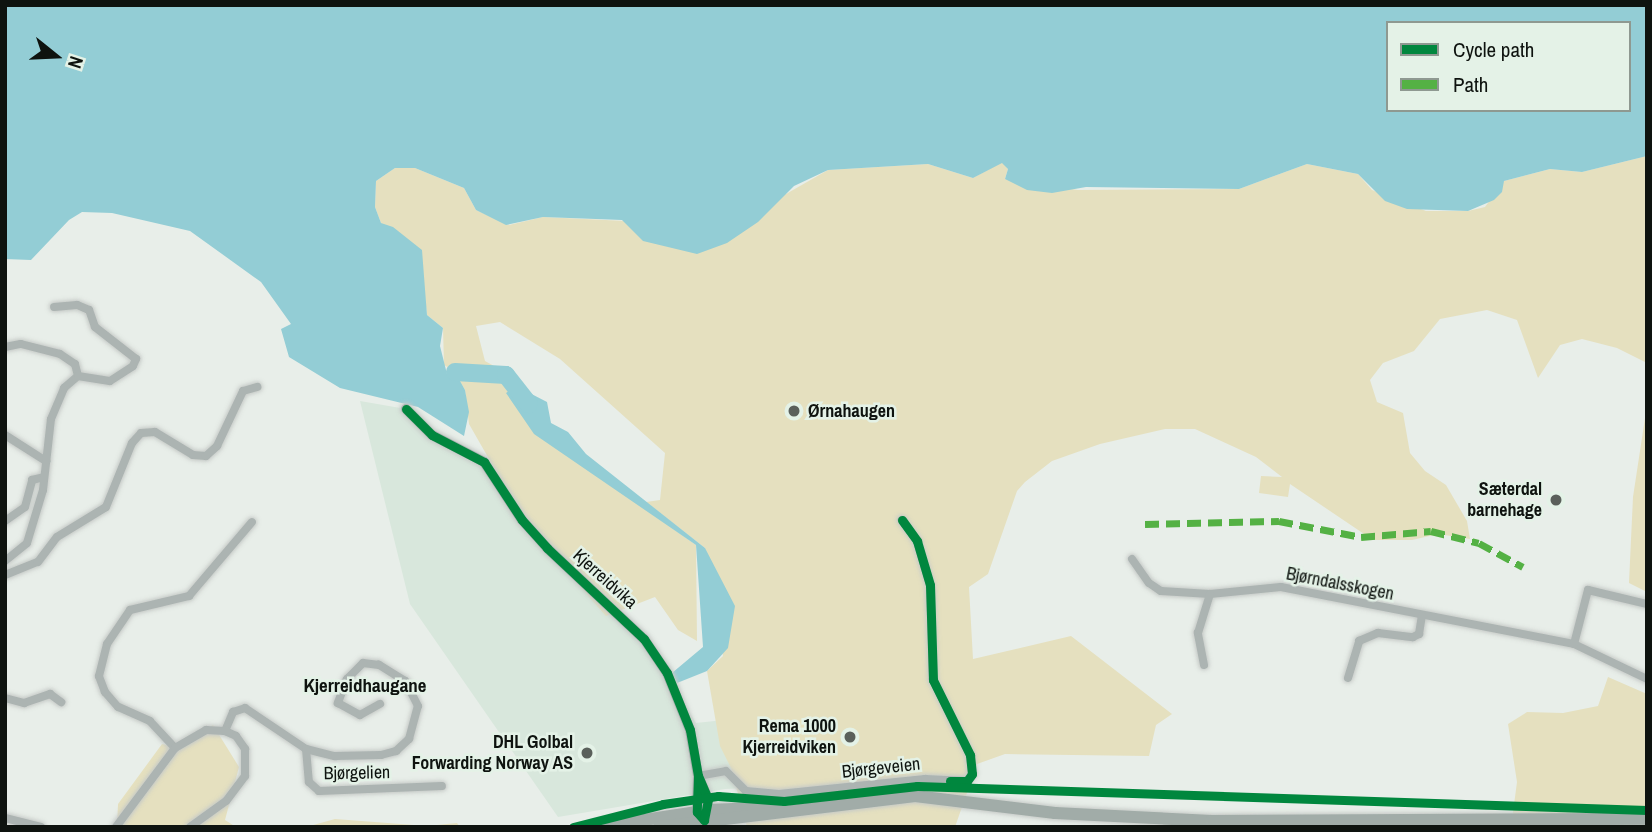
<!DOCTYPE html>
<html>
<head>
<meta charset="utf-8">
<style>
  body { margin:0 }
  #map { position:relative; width:1652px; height:832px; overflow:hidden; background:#e8eee9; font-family:"Archivo Narrow",sans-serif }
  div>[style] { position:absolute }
  .built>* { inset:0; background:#d8e7dc }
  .green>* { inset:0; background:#e5e0bf }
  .water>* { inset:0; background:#93cdd5 }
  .river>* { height:18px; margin:-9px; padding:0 9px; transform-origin:9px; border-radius:9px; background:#93cdd5 }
  .roads { filter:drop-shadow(0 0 2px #c6cac7) drop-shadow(0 0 2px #c6cac7) }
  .minor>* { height:8px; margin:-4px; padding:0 4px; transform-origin:4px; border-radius:4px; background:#acb4b2 }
  .tertiary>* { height:10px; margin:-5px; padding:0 5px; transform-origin:5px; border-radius:5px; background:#acb4b2 }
  .primary>* { height:12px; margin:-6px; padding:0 6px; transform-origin:6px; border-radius:6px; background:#a1aca8 }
  .quiet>* { height:7px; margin-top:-3.5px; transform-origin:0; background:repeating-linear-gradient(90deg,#54b144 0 14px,transparent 0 21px) }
  .cycleway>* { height:9px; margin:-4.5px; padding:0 4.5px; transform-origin:4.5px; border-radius:4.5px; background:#00873e }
  .dots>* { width:19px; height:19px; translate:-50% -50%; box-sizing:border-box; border:4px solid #e4f2e7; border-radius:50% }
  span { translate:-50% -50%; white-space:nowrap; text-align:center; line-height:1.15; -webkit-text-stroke:5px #e4f2e7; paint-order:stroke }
  .poi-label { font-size:18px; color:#0e130f; font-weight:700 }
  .left { translate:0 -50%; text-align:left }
  .right { translate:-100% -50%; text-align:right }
  .street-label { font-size:18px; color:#0e130f }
  .neighbourhood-label { font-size:19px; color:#0e130f; font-weight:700 }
  .frame { position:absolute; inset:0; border:7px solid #0e130f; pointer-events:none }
  .legend { position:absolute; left:1386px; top:21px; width:245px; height:91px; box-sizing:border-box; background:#e4f2e7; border:2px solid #8e9991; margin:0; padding:9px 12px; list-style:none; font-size:21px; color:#0e130f }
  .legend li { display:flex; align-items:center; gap:14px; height:35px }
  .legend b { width:35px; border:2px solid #8e9991 }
  .north { position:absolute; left:21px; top:21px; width:70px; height:70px; -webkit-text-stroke:5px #e4f2e7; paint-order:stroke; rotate:108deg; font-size:19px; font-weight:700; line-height:28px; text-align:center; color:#0e130f }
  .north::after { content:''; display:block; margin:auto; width:24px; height:32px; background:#0e130f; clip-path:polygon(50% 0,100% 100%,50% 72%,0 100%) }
</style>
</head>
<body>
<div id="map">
  <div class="built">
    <i style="clip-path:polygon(360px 401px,406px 409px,432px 435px,474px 455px,618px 611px,667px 673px,696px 723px,904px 701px,819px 785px,725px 789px,558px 817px,410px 604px)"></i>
  </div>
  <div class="green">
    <i style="clip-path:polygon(1647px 156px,1647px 363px,1617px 348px,1582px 339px,1560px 345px,1538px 378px,1517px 320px,1487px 310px,1440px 319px,1414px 351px,1383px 363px,1370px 380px,1377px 402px,1403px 413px,1410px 453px,1425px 471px,1446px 485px,1467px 521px,1470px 539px,1438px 534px,1412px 540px,1373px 540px,1290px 484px,1288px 497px,1259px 493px,1261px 476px,1282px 477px,1256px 457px,1195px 429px,1165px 429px,1100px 444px,1052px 461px,1025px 482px,1017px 491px,988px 574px,969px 587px,973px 659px,1071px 636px,1172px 714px,1156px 725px,1149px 756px,1005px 754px,977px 764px,955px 827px,747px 827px,731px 768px,720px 746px,707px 671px,723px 656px,705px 548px,646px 502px,660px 500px,665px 453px,560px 359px,500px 322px,476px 326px,485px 361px,523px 382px,526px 392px,516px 386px,561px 449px,696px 545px,697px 641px,678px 630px,655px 597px,606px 616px,529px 529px,469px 424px,465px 390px,454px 371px,444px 365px,443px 328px,427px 315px,421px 263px,381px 223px,375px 207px,376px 181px,395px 168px,415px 168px,464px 188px,476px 210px,509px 225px,543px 217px,626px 221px,786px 194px,828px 170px,928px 164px,973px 178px,1002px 162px,1008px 169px,1005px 179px,1078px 190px,1239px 189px,1307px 164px,1358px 174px,1372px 190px,1426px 211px,1468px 211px,1485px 207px,1504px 181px,1550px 169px,1582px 172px)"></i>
    <i style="clip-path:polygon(1647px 405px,1647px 592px,1629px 583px,1633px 497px)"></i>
    <i style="clip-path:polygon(1608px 677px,1647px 694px,1647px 827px,1511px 827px,1517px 782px,1508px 724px,1527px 712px,1563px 713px,1598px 706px)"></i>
    <i style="clip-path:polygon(213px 725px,239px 767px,225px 820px,236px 827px,117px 827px,118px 804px,162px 744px,181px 748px)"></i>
    <i style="clip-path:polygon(335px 819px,427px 826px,457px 823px,460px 827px,306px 827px)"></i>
  </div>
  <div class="water">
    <i style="clip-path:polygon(evenodd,5px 5px,1647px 5px,1647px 156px,1582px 172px,1550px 169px,1504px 181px,1502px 192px,1494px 200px,1468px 211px,1407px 209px,1385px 201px,1358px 174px,1307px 164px,1239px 189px,1086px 187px,1052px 193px,1027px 190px,1005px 179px,1008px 169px,1002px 163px,973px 178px,928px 164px,828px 170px,794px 186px,758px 222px,727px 243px,697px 254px,643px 241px,622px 220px,543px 217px,506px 225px,476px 210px,464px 188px,415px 168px,395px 168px,376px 181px,375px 207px,381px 223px,393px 227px,422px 250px,427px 315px,443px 328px,440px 346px,447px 374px,455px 372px,465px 390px,469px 412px,464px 436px,418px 407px,340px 388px,289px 357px,281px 329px,291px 324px,261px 282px,190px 231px,112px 213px,82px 212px,69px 220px,31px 260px,5px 259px,5px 5px,1388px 23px,1629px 23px,1629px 110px,1388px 110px,1388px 23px)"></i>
    <i style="clip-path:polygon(516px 386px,547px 402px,551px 423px,568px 432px,586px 454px,705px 548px,735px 606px,728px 648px,707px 671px,677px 683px,672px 673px,703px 647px,696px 545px,534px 434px,506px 393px)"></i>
  </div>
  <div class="river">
    <i style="left:455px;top:372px;width:51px;rotate:3.4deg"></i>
    <i style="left:506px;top:375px;width:37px;rotate:52deg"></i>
  </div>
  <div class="roads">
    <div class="minor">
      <i style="left:5px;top:347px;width:16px;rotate:-11deg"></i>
      <i style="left:21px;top:344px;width:40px;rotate:14.4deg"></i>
      <i style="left:60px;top:354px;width:18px;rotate:34deg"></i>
      <i style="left:75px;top:364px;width:12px;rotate:76deg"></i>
      <i style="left:5px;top:435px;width:49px;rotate:32.4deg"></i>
      <i style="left:5px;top:521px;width:24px;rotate:-35deg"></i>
      <i style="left:25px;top:507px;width:28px;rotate:-75deg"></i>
      <i style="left:32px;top:480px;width:12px;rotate:-14deg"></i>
      <i style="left:1132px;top:559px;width:29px;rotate:55deg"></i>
      <i style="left:1149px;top:583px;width:14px;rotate:34deg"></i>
      <i style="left:1161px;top:591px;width:49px;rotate:3.5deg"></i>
      <i style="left:1210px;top:594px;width:71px;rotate:-5.6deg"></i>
      <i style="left:1281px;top:587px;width:298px;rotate:11deg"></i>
      <i style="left:1574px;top:644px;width:81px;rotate:25.6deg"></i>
      <i style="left:5px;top:561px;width:28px;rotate:-39deg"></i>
      <i style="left:27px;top:543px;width:55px;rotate:-73.2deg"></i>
      <i style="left:43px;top:490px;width:71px;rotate:-83.6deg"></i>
      <i style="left:51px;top:419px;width:34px;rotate:-67deg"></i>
      <i style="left:64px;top:388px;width:18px;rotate:-41deg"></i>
      <i style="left:78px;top:376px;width:32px;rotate:9deg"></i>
      <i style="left:110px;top:381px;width:27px;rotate:-33deg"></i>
      <i style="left:133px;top:366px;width:8px;rotate:-67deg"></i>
      <i style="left:136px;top:359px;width:52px;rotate:-142deg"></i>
      <i style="left:95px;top:327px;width:18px;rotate:-109deg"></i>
      <i style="left:89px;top:310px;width:13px;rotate:-157deg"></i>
      <i style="left:77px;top:305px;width:23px;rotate:175deg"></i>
      <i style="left:5px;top:575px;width:35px;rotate:-22deg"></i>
      <i style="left:38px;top:562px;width:31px;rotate:-53deg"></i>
      <i style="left:57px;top:537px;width:57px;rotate:-31.5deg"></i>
      <i style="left:106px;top:507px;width:69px;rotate:-67.9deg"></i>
      <i style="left:132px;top:443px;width:13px;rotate:-48deg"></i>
      <i style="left:141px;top:433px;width:14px;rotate:-4deg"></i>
      <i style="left:155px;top:432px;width:44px;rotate:31.2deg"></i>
      <i style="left:193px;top:455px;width:13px;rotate:4deg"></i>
      <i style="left:206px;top:456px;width:15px;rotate:-42deg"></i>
      <i style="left:217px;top:446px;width:61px;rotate:-64.7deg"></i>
      <i style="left:243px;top:391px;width:15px;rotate:-16deg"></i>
      <i style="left:1574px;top:644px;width:56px;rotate:-75.5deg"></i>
      <i style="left:1588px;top:590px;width:61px;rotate:13.3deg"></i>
      <i style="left:1204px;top:665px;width:33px;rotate:-101deg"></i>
      <i style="left:1198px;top:633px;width:41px;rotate:-72.9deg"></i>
      <i style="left:1348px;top:678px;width:39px;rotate:-73deg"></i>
      <i style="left:1359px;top:641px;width:21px;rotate:-23deg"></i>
      <i style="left:1378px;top:633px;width:35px;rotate:7deg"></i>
      <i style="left:1413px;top:637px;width:7px;rotate:-27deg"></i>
      <i style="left:1419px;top:634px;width:18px;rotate:-81deg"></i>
      <i style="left:5px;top:698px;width:20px;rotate:15deg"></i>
      <i style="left:24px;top:703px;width:28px;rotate:-19deg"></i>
      <i style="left:50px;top:694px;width:14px;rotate:36deg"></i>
      <i style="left:225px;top:731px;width:21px;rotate:-67deg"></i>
      <i style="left:233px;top:712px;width:13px;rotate:-18deg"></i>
      <i style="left:245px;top:708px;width:73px;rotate:33.9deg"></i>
      <i style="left:306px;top:749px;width:30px;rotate:14deg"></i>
      <i style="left:335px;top:756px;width:46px;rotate:-1.2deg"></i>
      <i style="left:381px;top:755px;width:16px;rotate:-15deg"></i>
      <i style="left:396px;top:751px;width:18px;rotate:-43deg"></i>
      <i style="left:409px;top:739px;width:34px;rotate:-75deg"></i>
      <i style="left:418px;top:706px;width:28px;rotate:-117deg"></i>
      <i style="left:405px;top:681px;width:31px;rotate:-148deg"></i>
      <i style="left:379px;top:665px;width:16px;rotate:-173deg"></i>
      <i style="left:363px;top:663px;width:23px;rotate:135deg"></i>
      <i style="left:347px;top:679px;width:26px;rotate:111deg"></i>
      <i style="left:338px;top:703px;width:25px;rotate:29deg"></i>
      <i style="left:360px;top:715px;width:23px;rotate:-29deg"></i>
      <i style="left:175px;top:748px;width:37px;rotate:-133deg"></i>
      <i style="left:150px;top:721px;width:35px;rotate:-156deg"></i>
      <i style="left:118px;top:707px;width:20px;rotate:-131deg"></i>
      <i style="left:105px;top:692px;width:17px;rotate:-111deg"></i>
      <i style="left:99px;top:676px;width:33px;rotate:-76deg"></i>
      <i style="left:107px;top:644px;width:41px;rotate:-55.9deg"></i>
      <i style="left:130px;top:610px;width:61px;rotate:-13.3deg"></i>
      <i style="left:189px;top:596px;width:97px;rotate:-49.6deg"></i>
      <i style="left:306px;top:749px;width:33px;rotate:85deg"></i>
      <i style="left:309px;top:782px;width:13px;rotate:42deg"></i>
      <i style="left:319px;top:791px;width:123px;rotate:-2.3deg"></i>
      <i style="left:698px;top:776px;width:28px;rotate:-10deg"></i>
      <i style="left:726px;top:771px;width:28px;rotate:45deg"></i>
      <i style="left:746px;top:791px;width:33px;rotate:5deg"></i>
      <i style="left:779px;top:794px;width:147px;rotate:-5.9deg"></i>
      <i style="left:925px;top:779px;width:42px;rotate:2.7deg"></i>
      <i style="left:967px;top:781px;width:9px;rotate:-54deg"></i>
      <i style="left:972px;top:774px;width:19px;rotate:-96deg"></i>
      <i style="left:970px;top:755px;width:84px;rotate:-116.3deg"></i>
      <i style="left:933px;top:680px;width:95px;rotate:-91.8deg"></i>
      <i style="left:930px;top:585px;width:46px;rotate:-106.5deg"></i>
      <i style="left:917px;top:541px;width:26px;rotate:-126deg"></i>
      <i style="left:5px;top:818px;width:37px;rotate:14deg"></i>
      <i style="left:116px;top:827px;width:99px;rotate:-53.2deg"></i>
      <i style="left:175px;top:748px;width:36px;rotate:-30deg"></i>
      <i style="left:206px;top:730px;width:19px;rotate:3deg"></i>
      <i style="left:225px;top:731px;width:12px;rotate:24deg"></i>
      <i style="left:236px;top:736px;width:16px;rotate:55deg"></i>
      <i style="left:245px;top:749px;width:27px;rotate:90deg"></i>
      <i style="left:245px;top:776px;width:31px;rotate:127deg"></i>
      <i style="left:226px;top:801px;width:44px;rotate:144.2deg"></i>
    </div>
    <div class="tertiary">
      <i style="left:406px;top:409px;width:37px;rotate:45deg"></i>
      <i style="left:432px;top:435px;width:59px;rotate:27.4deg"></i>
      <i style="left:484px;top:462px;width:69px;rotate:56.8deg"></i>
      <i style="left:522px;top:520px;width:38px;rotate:48deg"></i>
      <i style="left:547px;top:548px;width:133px;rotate:43.2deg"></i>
      <i style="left:644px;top:639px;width:41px;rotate:55.9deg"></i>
      <i style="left:667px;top:673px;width:61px;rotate:68deg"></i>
      <i style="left:690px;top:730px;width:47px;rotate:80.1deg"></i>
      <i style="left:698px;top:776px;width:36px;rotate:92deg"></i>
      <i style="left:697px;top:812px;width:11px;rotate:49deg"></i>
      <i style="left:704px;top:820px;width:21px;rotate:-79deg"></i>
      <i style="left:708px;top:799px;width:25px;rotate:-113deg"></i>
    </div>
    <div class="primary">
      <i style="left:598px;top:827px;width:112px;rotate:-8.7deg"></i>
      <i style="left:709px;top:810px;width:73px;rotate:-2.4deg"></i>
      <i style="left:659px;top:827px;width:258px;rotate:-6.9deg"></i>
      <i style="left:915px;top:796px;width:141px;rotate:6.9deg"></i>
      <i style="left:1055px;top:813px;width:157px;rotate:2.9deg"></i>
      <i style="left:1212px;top:821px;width:435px;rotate:-0.3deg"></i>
    </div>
  </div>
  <div class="quiet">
    <i style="left:1145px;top:524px;width:134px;rotate:-1.3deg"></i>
    <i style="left:1279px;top:521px;width:84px;rotate:11deg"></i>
    <i style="left:1361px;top:537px;width:70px;rotate:-4.9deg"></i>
    <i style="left:1431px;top:531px;width:49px;rotate:14deg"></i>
    <i style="left:1479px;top:543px;width:50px;rotate:28.6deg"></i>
  </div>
  <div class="cycleway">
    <i style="left:406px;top:409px;width:37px;rotate:45deg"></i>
    <i style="left:432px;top:435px;width:59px;rotate:27.4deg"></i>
    <i style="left:484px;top:462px;width:69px;rotate:56.8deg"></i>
    <i style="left:522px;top:520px;width:38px;rotate:48deg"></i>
    <i style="left:547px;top:548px;width:133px;rotate:43.2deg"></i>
    <i style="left:644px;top:639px;width:41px;rotate:55.9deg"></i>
    <i style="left:667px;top:673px;width:61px;rotate:68deg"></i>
    <i style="left:690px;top:730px;width:47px;rotate:80.1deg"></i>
    <i style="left:698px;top:776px;width:36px;rotate:92deg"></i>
    <i style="left:697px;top:812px;width:11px;rotate:49deg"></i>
    <i style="left:704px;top:820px;width:21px;rotate:-79deg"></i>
    <i style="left:708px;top:799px;width:25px;rotate:-113deg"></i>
    <i style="left:902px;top:520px;width:26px;rotate:54deg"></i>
    <i style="left:917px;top:541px;width:46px;rotate:73.5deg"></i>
    <i style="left:930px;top:585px;width:95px;rotate:88.2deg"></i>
    <i style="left:933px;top:680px;width:84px;rotate:63.7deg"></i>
    <i style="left:970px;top:755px;width:19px;rotate:84deg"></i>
    <i style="left:972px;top:774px;width:9px;rotate:126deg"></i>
    <i style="left:967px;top:781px;width:17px;rotate:180deg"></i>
    <i style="left:573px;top:827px;width:93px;rotate:-14.3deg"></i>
    <i style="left:663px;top:804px;width:56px;rotate:-8.3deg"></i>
    <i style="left:718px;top:796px;width:66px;rotate:4.3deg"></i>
    <i style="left:784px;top:801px;width:134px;rotate:-6.4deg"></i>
    <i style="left:917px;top:786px;width:730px;rotate:1.88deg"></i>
  </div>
  <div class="dots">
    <i style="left:794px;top:411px;background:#5a605b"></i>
    <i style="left:1556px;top:500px;background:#5a605b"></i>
    <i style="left:850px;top:737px;background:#5a605b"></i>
    <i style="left:587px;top:753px;background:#5a605b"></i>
  </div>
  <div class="poi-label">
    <span class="left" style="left:808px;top:411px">Ørnahaugen</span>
    <span class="right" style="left:1542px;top:500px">Sæterdal<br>barnehage</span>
    <span class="right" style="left:836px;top:737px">Rema 1000<br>Kjerreidviken</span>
    <span class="right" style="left:573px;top:753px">DHL Golbal<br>Forwarding Norway AS</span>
  </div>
  <div class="street-label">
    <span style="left:605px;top:579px;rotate:42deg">Kjerreidvika</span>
    <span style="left:1340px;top:584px;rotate:11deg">Bjørndalsskogen</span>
    <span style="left:881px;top:768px;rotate:-6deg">Bjørgeveien</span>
    <span style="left:357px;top:773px;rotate:-1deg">Bjørgelien</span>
  </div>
  <div class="neighbourhood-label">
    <span style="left:365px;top:686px">Kjerreidhaugane</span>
  </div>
  <div class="frame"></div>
  <ul class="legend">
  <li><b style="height:9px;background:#00873e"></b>Cycle path</li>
  <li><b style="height:9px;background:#54b144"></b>Path</li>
  </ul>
  <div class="north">N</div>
</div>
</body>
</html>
